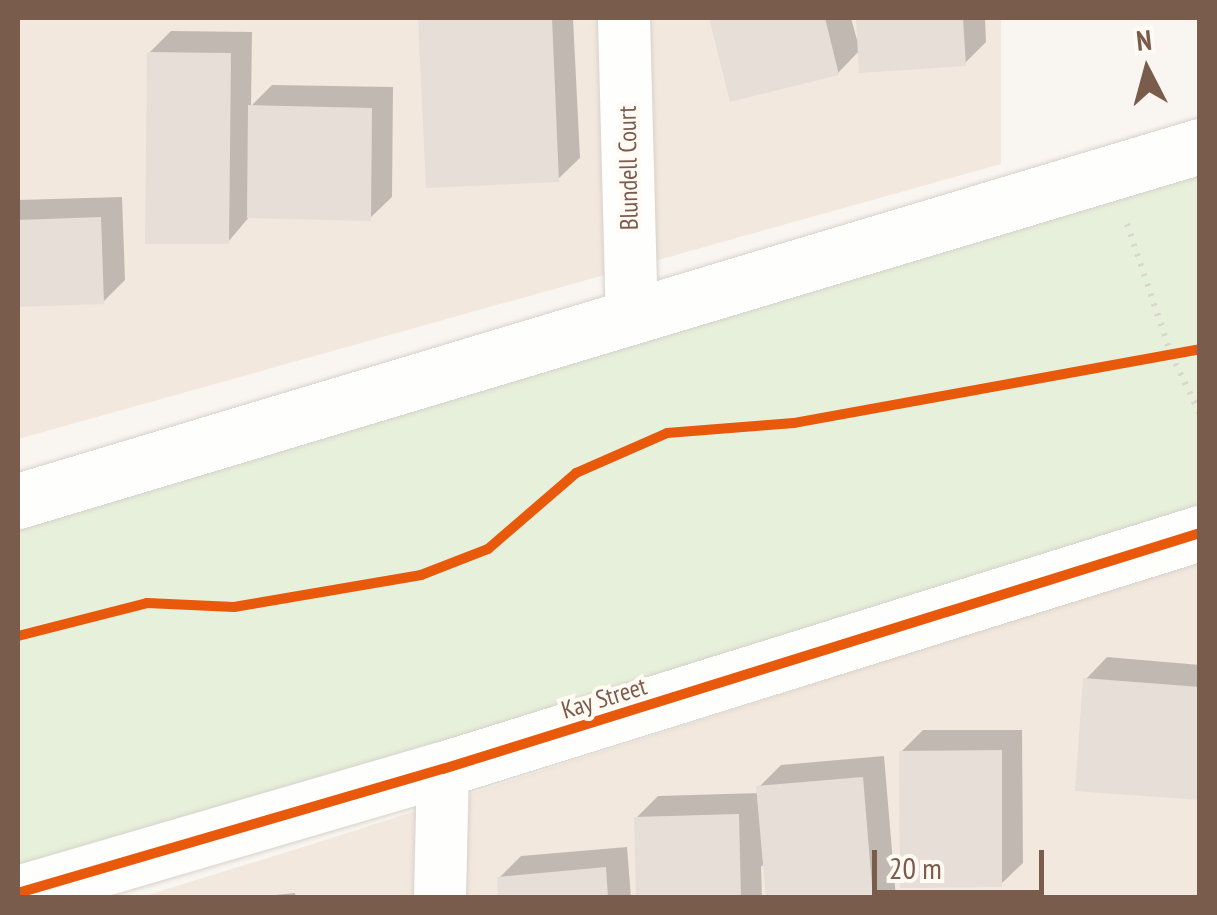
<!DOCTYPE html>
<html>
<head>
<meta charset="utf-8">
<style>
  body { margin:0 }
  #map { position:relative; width:1217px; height:915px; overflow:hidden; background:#f9f5f0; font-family:"PT Sans Narrow",sans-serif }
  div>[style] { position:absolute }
  .residential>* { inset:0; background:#f2e8de }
  .green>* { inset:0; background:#e7f0db }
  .shadow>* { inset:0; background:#0003 }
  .building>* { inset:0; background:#e6ded7 }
  .path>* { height:6px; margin-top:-3px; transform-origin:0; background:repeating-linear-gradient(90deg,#dcd5d0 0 2.5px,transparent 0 10.5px) }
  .roads { filter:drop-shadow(0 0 2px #d7d1cb) drop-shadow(0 0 2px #d7d1cb) }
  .street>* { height:52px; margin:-26px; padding:0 26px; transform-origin:26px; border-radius:26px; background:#fefefd }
  .secondary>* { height:55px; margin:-27.5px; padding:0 27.5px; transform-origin:27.5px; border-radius:27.5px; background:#fefefd }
  .cycleway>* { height:10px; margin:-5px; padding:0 5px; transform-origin:5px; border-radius:5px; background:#e8590c }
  span { translate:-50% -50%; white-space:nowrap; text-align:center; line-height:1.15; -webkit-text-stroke:8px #fffaf3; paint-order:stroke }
  .street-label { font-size:25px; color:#7a5c4d }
  .frame { position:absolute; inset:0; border:20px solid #7a5c4d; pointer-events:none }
  .north { position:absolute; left:1097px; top:20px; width:100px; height:100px; -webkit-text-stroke:8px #fffaf3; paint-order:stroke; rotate:354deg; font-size:28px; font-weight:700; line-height:40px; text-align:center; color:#7a5c4d }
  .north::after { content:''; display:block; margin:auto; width:35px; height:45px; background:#7a5c4d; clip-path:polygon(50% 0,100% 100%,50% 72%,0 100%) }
  .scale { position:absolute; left:872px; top:850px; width:172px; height:45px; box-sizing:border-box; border:5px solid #7a5c4d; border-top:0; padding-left:12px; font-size:30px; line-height:35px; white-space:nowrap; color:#7a5c4d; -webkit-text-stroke:8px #fffaf3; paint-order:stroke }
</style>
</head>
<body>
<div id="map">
  <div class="residential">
    <i style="clip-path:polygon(18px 18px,1001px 18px,1001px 164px,18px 439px)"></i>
    <i style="clip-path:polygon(1199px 561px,1199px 897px,138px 898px,300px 848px)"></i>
  </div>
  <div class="green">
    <i style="clip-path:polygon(1199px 142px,1199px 533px,18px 893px,18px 498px)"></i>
  </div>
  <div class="shadow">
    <i style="clip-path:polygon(420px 18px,573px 18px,580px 158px,558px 179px,428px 185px)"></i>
    <i style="clip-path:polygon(712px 18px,851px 18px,857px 40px,858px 18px,985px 18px,986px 42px,964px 64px,860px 50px,838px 73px,732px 99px)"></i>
    <i style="clip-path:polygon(171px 31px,252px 32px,251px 106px,272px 85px,393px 87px,392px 197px,370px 218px,250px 216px,228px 242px,149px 53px)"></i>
    <i style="clip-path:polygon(122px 197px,125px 280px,103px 302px,18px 305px,18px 200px)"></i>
    <i style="clip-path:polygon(1107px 657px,1200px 665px,1200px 798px,1086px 679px)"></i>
    <i style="clip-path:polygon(923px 730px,1022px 730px,1023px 863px,1001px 884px,901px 752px)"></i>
    <i style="clip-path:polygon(884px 756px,896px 898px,768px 898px,766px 865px,761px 866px,762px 898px,639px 898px,636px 818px,658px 796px,760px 793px,759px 787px,781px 765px)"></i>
    <i style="clip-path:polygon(627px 847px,631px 898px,501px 898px,499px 878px,521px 856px)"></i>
    <i style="clip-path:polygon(295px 893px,296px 898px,243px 898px)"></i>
  </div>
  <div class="building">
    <i style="clip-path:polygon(418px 18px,552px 18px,559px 182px,426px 188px)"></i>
    <i style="clip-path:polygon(709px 18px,825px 18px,839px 75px,730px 102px)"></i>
    <i style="clip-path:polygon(856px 18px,963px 18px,966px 66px,859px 73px)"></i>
    <i style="clip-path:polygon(147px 52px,231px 53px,229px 244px,145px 244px)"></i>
    <i style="clip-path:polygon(248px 105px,372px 108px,371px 221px,247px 218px)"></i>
    <i style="clip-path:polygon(101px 217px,104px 304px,18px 307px,18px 220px)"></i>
    <i style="clip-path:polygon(1083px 678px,1200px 687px,1200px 800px,1075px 791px)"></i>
    <i style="clip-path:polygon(1002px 750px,1002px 887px,900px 888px,899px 751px)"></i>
    <i style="clip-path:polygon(863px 777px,873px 898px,766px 898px,756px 786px)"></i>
    <i style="clip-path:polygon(739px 814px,741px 898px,636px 898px,634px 817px)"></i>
    <i style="clip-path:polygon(606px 867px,608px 898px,498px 898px,497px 877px)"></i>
  </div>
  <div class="path">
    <i style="left:1127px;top:224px;width:137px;rotate:71.3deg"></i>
    <i style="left:1171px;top:354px;width:67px;rotate:64.2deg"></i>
  </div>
  <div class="roads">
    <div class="street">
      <i style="left:624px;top:18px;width:300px;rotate:88.5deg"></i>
      <i style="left:440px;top:898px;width:129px;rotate:-88.7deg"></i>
    </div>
    <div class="secondary">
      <i style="left:18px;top:501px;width:1234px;rotate:-16.72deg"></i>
      <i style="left:18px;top:893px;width:443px;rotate:-16.3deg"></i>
      <i style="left:443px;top:769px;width:793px;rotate:-17.32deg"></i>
    </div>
  </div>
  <div class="cycleway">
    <i style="left:18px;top:636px;width:133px;rotate:-14.3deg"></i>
    <i style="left:147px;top:603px;width:87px;rotate:2.6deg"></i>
    <i style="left:234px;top:607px;width:190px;rotate:-9.7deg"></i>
    <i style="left:421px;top:575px;width:72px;rotate:-21.2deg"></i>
    <i style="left:488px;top:549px;width:116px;rotate:-40.8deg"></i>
    <i style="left:576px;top:473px;width:99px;rotate:-23.7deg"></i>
    <i style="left:667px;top:433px;width:127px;rotate:-4.5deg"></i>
    <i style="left:794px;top:423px;width:413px;rotate:-10.3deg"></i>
    <i style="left:18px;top:893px;width:443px;rotate:-16.3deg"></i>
    <i style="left:443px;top:769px;width:793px;rotate:-17.32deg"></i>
  </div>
  <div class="street-label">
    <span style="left:628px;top:168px;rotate:-91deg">Blundell Court</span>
    <span style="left:604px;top:698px;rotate:-17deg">Kay Street</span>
  </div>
  <div class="frame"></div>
  <div class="north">N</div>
  <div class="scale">20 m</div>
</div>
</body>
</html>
